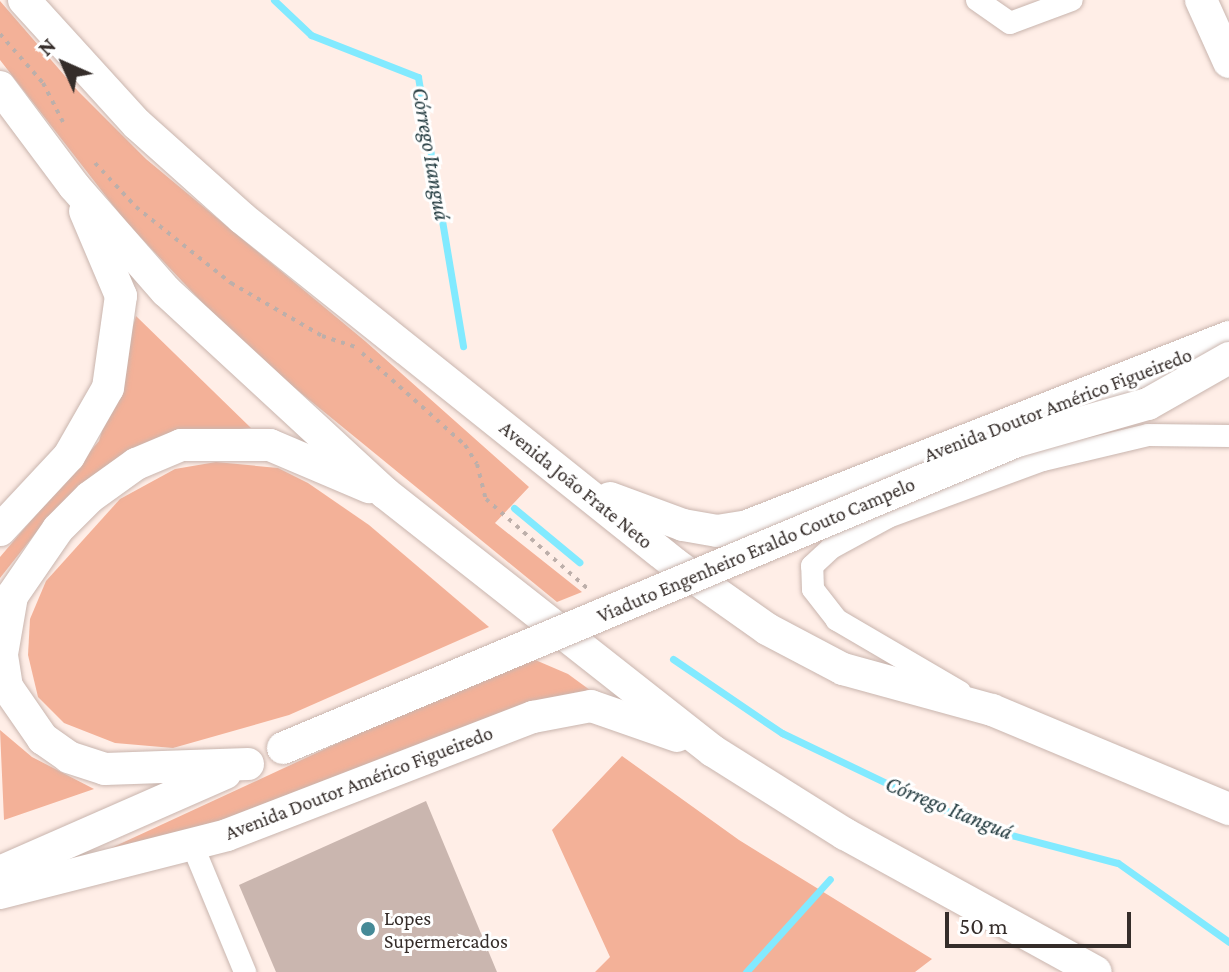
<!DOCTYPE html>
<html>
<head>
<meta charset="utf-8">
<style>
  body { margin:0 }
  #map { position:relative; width:1229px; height:972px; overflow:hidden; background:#ffeee7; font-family:"Crimson Pro",serif }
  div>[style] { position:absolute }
  .green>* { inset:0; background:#f3b198 }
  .stream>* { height:7px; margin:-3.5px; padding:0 3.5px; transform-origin:3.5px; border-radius:3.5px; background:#82eaff }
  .building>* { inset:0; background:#cab6af }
  .path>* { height:4px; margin-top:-2px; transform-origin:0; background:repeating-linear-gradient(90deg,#bdafaa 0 4px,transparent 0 10px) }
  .roads { filter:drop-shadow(0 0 2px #c9b5ae) drop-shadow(0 0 2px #c9b5ae) }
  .street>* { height:22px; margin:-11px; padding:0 11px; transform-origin:11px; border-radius:11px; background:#fff }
  .secondary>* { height:32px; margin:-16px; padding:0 16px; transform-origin:16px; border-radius:16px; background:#fff }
  .bridges { filter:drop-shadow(0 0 2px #c9b5ae) drop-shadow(0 0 2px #c9b5ae) }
  .secondary-bridge>* { height:32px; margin:-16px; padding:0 16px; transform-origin:16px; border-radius:16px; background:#fff }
  .dots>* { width:22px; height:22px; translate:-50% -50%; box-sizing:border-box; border:4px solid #fff; border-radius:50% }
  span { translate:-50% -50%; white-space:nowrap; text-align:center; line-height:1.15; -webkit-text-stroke:6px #fff; paint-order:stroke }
  .street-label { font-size:20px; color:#352d2a }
  .poi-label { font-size:20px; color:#352d2a }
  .left { translate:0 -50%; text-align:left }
  .water-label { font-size:22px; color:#223a3f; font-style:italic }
  .north { position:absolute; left:24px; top:24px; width:80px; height:80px; -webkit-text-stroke:6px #fff; paint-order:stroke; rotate:315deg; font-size:22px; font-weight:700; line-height:32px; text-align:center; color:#352d2a }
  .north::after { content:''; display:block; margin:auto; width:28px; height:36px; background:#352d2a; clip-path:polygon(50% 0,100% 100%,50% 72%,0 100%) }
  .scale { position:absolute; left:945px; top:912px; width:186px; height:36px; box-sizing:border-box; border:4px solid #352d2a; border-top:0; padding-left:10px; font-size:24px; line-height:28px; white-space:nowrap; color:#352d2a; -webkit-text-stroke:6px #fff; paint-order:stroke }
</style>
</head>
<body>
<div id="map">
  <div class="green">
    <i style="clip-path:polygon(0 1px,78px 91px,146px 159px,365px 341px,529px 487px,495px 523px,582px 592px,557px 602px,285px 380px,217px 318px,126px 222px,0 60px)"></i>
    <i style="clip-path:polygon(136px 316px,251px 428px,174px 435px,42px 525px,0 578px,0 557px,99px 441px)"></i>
    <i style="clip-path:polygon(216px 462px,278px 468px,308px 483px,369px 525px,489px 627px,289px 715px,173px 748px,115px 743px,64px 723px,38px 697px,28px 655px,30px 619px,46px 581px,120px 499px,175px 469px)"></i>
    <i style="clip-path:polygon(526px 656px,568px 674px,594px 693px,232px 826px,96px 855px)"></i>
    <i style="clip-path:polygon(0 730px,32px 757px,94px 789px,4px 820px)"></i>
    <i style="clip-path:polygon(622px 756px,739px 840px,932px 959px,915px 972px,595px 972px,610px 957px,552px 830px)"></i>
  </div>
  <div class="stream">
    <i style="left:274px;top:0;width:51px;rotate:43.4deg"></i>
    <i style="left:311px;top:35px;width:115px;rotate:21.4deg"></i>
    <i style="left:418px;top:77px;width:273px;rotate:80.5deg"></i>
    <i style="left:514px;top:508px;width:85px;rotate:39.7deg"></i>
    <i style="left:673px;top:659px;width:132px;rotate:34.2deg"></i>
    <i style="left:782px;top:733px;width:139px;rotate:25.6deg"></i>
    <i style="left:907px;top:793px;width:89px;rotate:24deg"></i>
    <i style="left:988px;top:829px;width:134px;rotate:14.7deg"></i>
    <i style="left:1118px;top:863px;width:136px;rotate:35.4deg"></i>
    <i style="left:746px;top:972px;width:125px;rotate:-47.9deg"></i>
  </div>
  <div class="building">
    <i style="clip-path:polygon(426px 801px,497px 972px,276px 972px,239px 885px)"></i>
  </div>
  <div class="path">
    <i style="left:0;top:34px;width:65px;rotate:48.7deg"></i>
    <i style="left:43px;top:83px;width:44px;rotate:62.9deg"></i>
    <i style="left:95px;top:163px;width:60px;rotate:47deg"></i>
    <i style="left:136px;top:207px;width:122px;rotate:38.7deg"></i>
    <i style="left:231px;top:283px;width:105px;rotate:30.2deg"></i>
    <i style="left:322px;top:336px;width:35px;rotate:18deg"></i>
    <i style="left:362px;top:353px;width:138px;rotate:41.8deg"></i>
    <i style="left:465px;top:445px;width:22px;rotate:58deg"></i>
    <i style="left:477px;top:464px;width:36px;rotate:76deg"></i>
    <i style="left:486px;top:499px;width:136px;rotate:41.4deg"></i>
  </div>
  <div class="roads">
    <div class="street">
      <i style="left:977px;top:0;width:40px;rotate:34.9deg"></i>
      <i style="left:1010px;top:23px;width:66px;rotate:-20.4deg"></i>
      <i style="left:960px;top:692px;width:143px;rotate:-149.7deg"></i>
      <i style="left:837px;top:620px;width:39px;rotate:-128deg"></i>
      <i style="left:813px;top:589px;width:23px;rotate:-92deg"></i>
      <i style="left:812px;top:566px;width:26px;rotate:-43deg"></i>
      <i style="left:831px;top:548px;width:65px;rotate:-28.5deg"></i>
      <i style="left:888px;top:517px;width:165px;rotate:-20.2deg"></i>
      <i style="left:1043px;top:460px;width:108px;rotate:-13.4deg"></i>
      <i style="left:1148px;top:435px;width:81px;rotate:0.7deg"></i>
      <i style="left:192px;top:844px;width:139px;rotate:67.5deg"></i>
    </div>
    <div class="secondary">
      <i style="left:24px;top:0;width:168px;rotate:47.7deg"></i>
      <i style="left:137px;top:124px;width:141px;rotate:41.8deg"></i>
      <i style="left:242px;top:218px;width:554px;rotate:38.63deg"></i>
      <i style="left:675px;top:564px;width:113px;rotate:35.2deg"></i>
      <i style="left:767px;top:629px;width:86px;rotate:27.8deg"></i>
      <i style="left:843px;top:669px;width:155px;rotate:15.4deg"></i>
      <i style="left:992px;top:710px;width:257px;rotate:22.7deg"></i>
      <i style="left:1201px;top:0;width:68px;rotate:65.7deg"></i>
      <i style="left:0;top:87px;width:124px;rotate:53.2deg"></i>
      <i style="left:74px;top:186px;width:140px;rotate:48.8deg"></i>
      <i style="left:166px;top:291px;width:298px;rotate:42.7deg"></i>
      <i style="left:385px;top:493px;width:417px;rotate:38.2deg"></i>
      <i style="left:713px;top:751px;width:156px;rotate:32.2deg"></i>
      <i style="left:845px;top:834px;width:286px;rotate:28.8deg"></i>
      <i style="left:610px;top:498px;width:78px;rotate:20.3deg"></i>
      <i style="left:683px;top:525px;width:35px;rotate:10deg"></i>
      <i style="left:717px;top:531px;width:30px;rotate:-9deg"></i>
      <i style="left:747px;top:526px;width:518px;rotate:-21.41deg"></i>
      <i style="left:0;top:530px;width:101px;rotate:-47deg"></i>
      <i style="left:69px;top:456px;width:78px;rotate:-60.2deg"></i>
      <i style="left:108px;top:388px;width:93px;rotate:-82deg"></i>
      <i style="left:121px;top:296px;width:92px;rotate:-113deg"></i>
      <i style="left:248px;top:764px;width:143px;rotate:178deg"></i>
      <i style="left:105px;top:769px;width:38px;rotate:-162deg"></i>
      <i style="left:69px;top:757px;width:32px;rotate:-145deg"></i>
      <i style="left:43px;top:739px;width:63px;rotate:-124.7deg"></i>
      <i style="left:7px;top:687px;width:33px;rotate:-99deg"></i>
      <i style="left:2px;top:654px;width:59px;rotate:-80.2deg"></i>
      <i style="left:12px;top:596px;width:81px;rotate:-55.5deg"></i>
      <i style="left:58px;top:529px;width:45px;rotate:-45deg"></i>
      <i style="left:90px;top:497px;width:57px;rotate:-35.7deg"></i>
      <i style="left:136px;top:464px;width:49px;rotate:-22.9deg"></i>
      <i style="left:181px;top:445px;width:89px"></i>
      <i style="left:270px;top:445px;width:108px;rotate:23deg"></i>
      <i style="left:0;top:872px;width:246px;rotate:-23.7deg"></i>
      <i style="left:0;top:893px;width:234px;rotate:-14.3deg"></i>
      <i style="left:227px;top:835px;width:328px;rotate:-21.1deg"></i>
      <i style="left:533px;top:717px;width:59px;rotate:-10.7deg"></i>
      <i style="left:591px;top:706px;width:91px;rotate:19.2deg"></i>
    </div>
  </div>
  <div class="bridges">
    <div class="secondary-bridge">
      <i style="left:283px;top:748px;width:796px;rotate:-22.7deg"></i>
      <i style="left:1017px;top:441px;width:136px;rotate:-15.8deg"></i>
      <i style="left:1148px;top:404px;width:93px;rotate:-29.6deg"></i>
    </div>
  </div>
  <div class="dots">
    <i style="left:368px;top:929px;background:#458a97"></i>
  </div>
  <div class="street-label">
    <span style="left:1058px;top:405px;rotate:-21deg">Avenida Doutor Américo Figueiredo</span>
    <span style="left:576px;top:485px;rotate:39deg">Avenida João Frate Neto</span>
    <span style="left:756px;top:550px;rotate:-23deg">Viaduto Engenheiro Eraldo Couto Campelo</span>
    <span style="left:359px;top:783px;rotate:-21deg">Avenida Doutor Américo Figueiredo</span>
  </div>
  <div class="poi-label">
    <span class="left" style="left:384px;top:930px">Lopes<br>Supermercados</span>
  </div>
  <div class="water-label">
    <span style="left:431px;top:154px;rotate:80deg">Córrego Itanguá</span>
    <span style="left:949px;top:808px;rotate:22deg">Córrego Itanguá</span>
  </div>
  <div class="north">N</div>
  <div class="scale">50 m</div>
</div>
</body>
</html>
